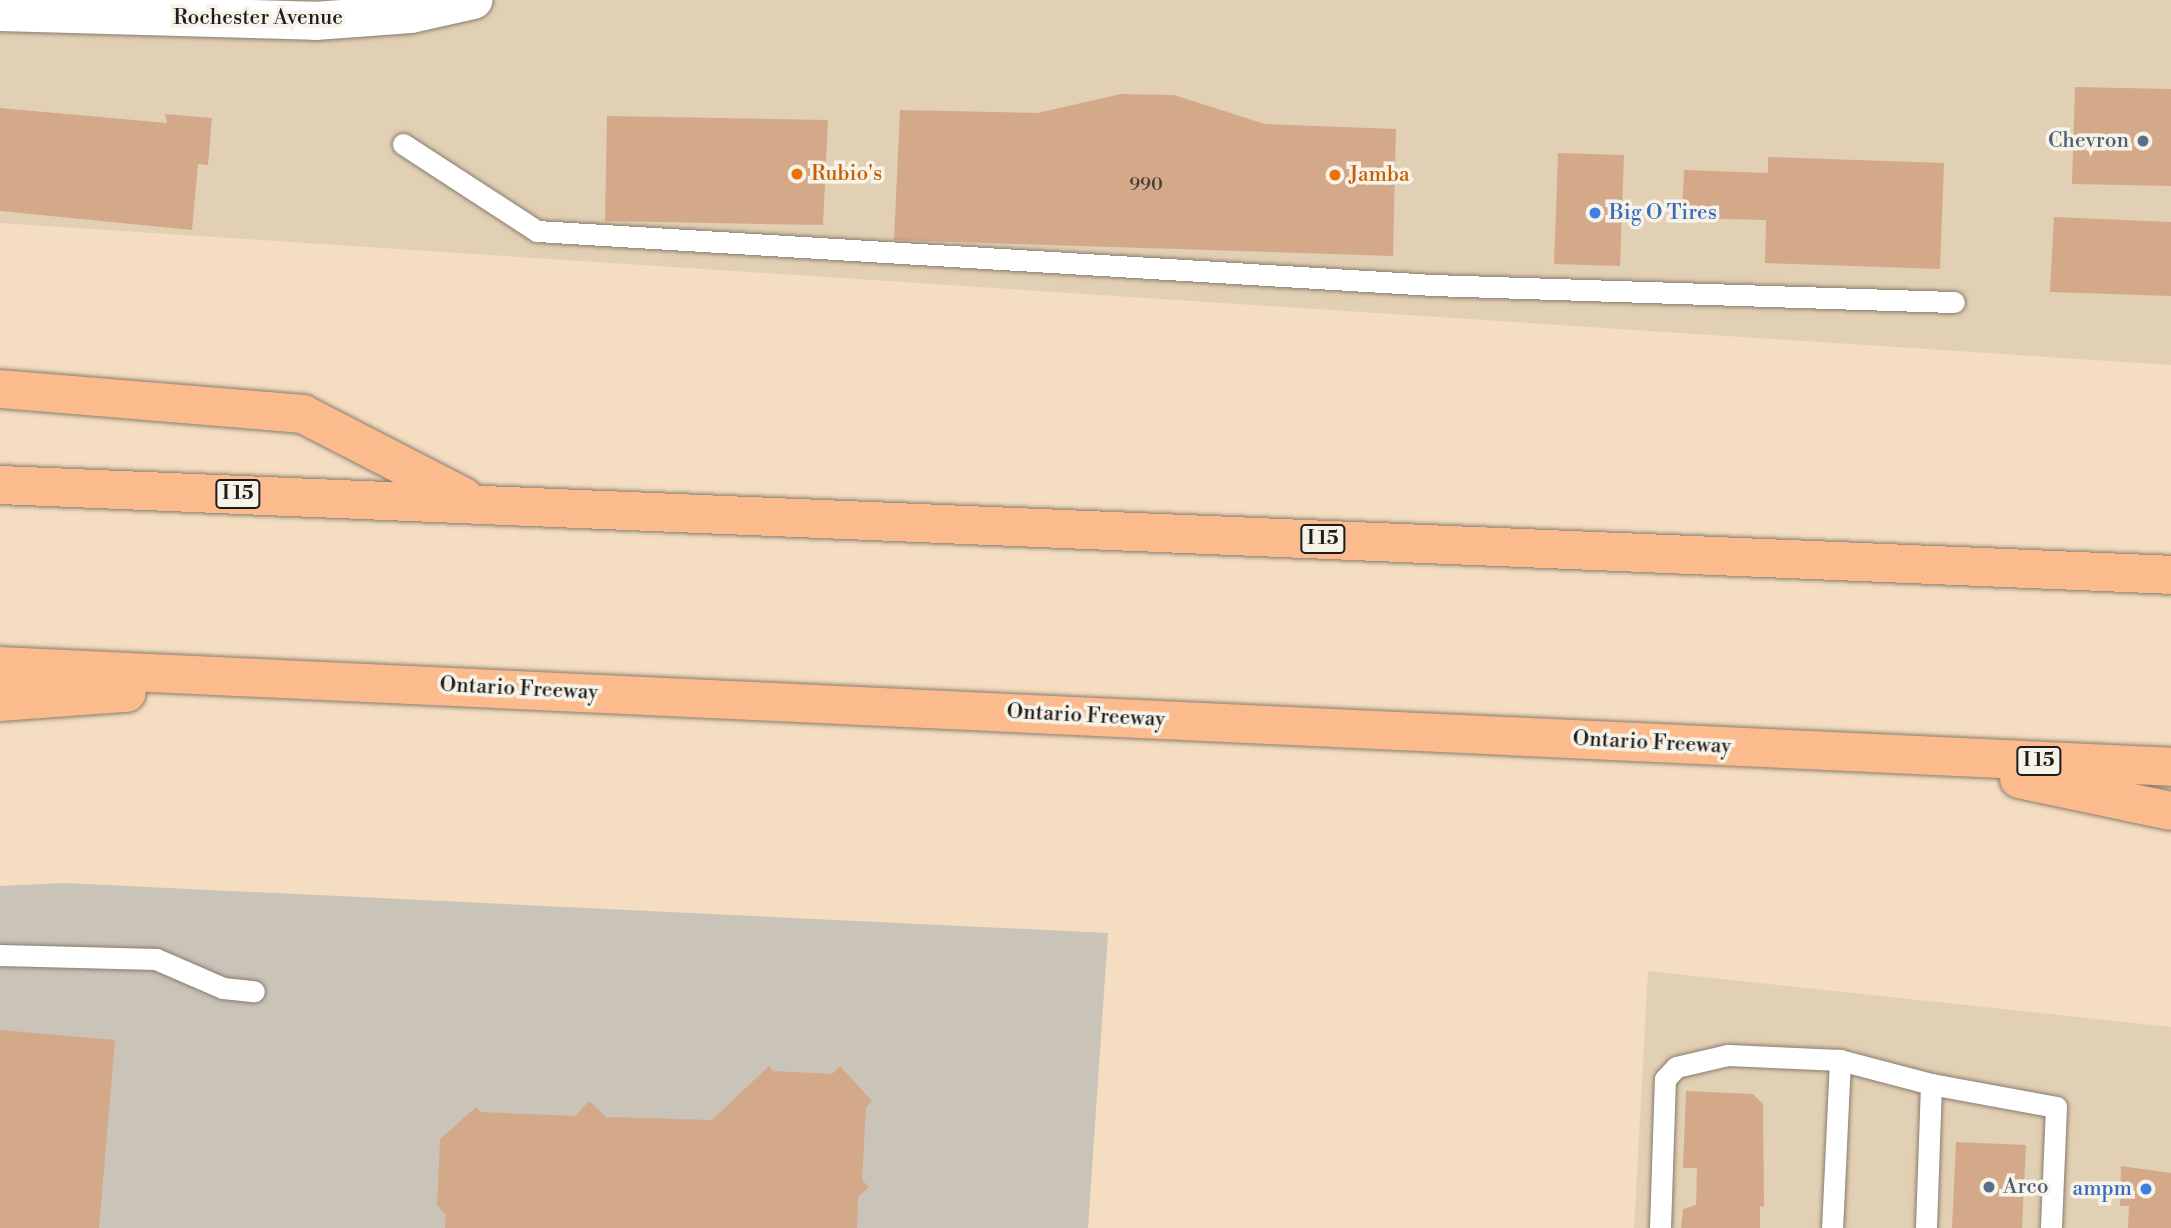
<!DOCTYPE html>
<html>
<head>
<meta charset="utf-8">
<style>
  body { margin:0 }
  #map { position:relative; width:2171px; height:1228px; overflow:hidden; background:#f4ddc0; font-family:"Libre Bodoni",serif }
  div>[style] { position:absolute }
  .built>* { inset:0; background:#e2d0b4 }
  .industrial>* { inset:0; background:#cac3b8 }
  .building>* { inset:0; background:#d4a989 }
  .roads { filter:drop-shadow(0 0 2px #887c6e) drop-shadow(0 0 2px #887c6e) }
  .service>* { height:21px; margin:-10.5px; padding:0 10.5px; transform-origin:10.5px; border-radius:10.5px; background:#fff }
  .minor>* { height:38px; margin:-19px; padding:0 19px; transform-origin:19px; border-radius:19px; background:#fff }
  .motorway>* { height:38px; margin:-19px; padding:0 19px; transform-origin:19px; border-radius:19px; background:#fbbb8d }
  .dots>* { width:19px; height:19px; translate:-50% -50%; box-sizing:border-box; border:4px solid #f7f3e8; border-radius:50% }
  span { translate:-50% -50%; white-space:nowrap; text-align:center; line-height:1.15; -webkit-text-stroke:7px #f7f3e8; paint-order:stroke }
  .number-label { font-size:18px; color:#4a3f37 }
  .number-label span { -webkit-text-stroke-width:0 }
  .shield-label span { padding:2px 5px; background:#f7f3e8; border:2px solid; border-radius:5px; -webkit-text-stroke-width:0 }
  .shield-label { font-size:19px; color:#1c1c1c; font-weight:700 }
  .street-label { font-size:21px; color:#1c1c1c }
  .service-label { font-size:21px; color:#4e5e75 }
  .right { translate:-100% -50%; text-align:right }
  .left { translate:0 -50%; text-align:left }
  .food-label { font-size:21px; color:#c56008 }
  .shop-label { font-size:21px; color:#366cbe }
</style>
</head>
<body>
<div id="map">
  <div class="built">
    <i style="clip-path:polygon(0 0,2171px 0,2171px 365px,0 223px)"></i>
    <i style="clip-path:polygon(1648px 971px,2171px 1027px,2171px 1228px,1634px 1228px)"></i>
  </div>
  <div class="industrial">
    <i style="clip-path:polygon(65px 883px,1108px 933px,1088px 1228px,0 1228px,0 886px)"></i>
  </div>
  <div class="building">
    <i style="clip-path:polygon(2075px 87px,2171px 89px,2171px 186px,2072px 184px)"></i>
    <i style="clip-path:polygon(1121px 94px,1174px 95px,1265px 124px,1396px 129px,1393px 256px,894px 240px,900px 110px,1037px 113px)"></i>
    <i style="clip-path:polygon(0 108px,167px 123px,165px 114px,212px 118px,208px 165px,198px 164px,192px 230px,0 211px)"></i>
    <i style="clip-path:polygon(607px 116px,828px 120px,823px 225px,605px 221px)"></i>
    <i style="clip-path:polygon(1558px 153px,1624px 155px,1620px 266px,1554px 264px)"></i>
    <i style="clip-path:polygon(1768px 157px,1944px 163px,1940px 269px,1765px 263px,1766px 220px,1682px 218px,1684px 170px,1768px 173px)"></i>
    <i style="clip-path:polygon(2054px 217px,2171px 222px,2171px 296px,2050px 292px)"></i>
    <i style="clip-path:polygon(0 1030px,115px 1040px,99px 1228px,0 1228px)"></i>
    <i style="clip-path:polygon(769px 1066px,773px 1071px,832px 1074px,840px 1066px,872px 1101px,866px 1107px,862px 1180px,869px 1187px,858px 1197px,857px 1228px,445px 1228px,446px 1215px,437px 1205px,440px 1139px,476px 1107px,481px 1112px,575px 1116px,589px 1101px,606px 1117px,712px 1120px)"></i>
    <i style="clip-path:polygon(1686px 1091px,1753px 1094px,1763px 1104px,1764px 1207px,1760px 1206px,1760px 1228px,1681px 1228px,1683px 1209px,1696px 1205px,1697px 1168px,1683px 1168px)"></i>
    <i style="clip-path:polygon(1956px 1142px,2026px 1145px,2022px 1228px,1952px 1228px)"></i>
    <i style="clip-path:polygon(2121px 1166px,2171px 1173px,2171px 1228px,2128px 1228px,2129px 1206px,2120px 1206px)"></i>
  </div>
  <div class="roads">
    <div class="service">
      <i style="left:403px;top:144px;width:160px;rotate:33deg"></i>
      <i style="left:537px;top:231px;width:897px;rotate:3.45deg"></i>
      <i style="left:1432px;top:285px;width:522px;rotate:1.87deg"></i>
      <i style="left:0;top:955px;width:156px;rotate:1.5deg"></i>
      <i style="left:156px;top:959px;width:73px;rotate:23.4deg"></i>
      <i style="left:223px;top:988px;width:31px;rotate:6deg"></i>
      <i style="left:1840px;top:1060px;width:94px;rotate:14.8deg"></i>
      <i style="left:1931px;top:1084px;width:144px;rotate:92deg"></i>
      <i style="left:1931px;top:1084px;width:127px;rotate:10.4deg"></i>
      <i style="left:2056px;top:1107px;width:121px;rotate:92.4deg"></i>
      <i style="left:1660px;top:1228px;width:149px;rotate:-88.1deg"></i>
      <i style="left:1665px;top:1079px;width:16px;rotate:-47deg"></i>
      <i style="left:1676px;top:1067px;width:53px;rotate:-13deg"></i>
      <i style="left:1728px;top:1055px;width:112px;rotate:2.6deg"></i>
      <i style="left:1840px;top:1060px;width:168px;rotate:92.7deg"></i>
    </div>
    <div class="minor">
      <i style="left:0;top:12px;width:315px;rotate:1.6deg"></i>
      <i style="left:315px;top:21px;width:96px;rotate:-4.2deg"></i>
      <i style="left:411px;top:14px;width:64px;rotate:-12.7deg"></i>
    </div>
    <div class="motorway">
      <i style="left:0;top:389px;width:304px;rotate:4.7deg"></i>
      <i style="left:303px;top:414px;width:181px;rotate:27.3deg"></i>
      <i style="left:0;top:485px;width:2173px;rotate:2.37deg"></i>
      <i style="left:0;top:666px;width:2173px;rotate:2.66deg"></i>
      <i style="left:0;top:702px;width:127px;rotate:-4.1deg"></i>
      <i style="left:2019px;top:779px;width:155px;rotate:11.9deg"></i>
    </div>
  </div>
  <div class="dots">
    <i style="left:2143px;top:141px;background:#5c6f8a"></i>
    <i style="left:797px;top:174px;background:#e8710a"></i>
    <i style="left:1335px;top:175px;background:#e8710a"></i>
    <i style="left:1595px;top:213px;background:#3f7fe0"></i>
    <i style="left:1989px;top:1187px;background:#5c6f8a"></i>
    <i style="left:2146px;top:1189px;background:#3f7fe0"></i>
  </div>
  <div class="number-label">
    <span style="left:1146px;top:185px">990</span>
  </div>
  <div class="shield-label">
    <span style="left:238px;top:494px">I 15</span>
    <span style="left:1323px;top:539px">I 15</span>
    <span style="left:2039px;top:761px">I 15</span>
  </div>
  <div class="street-label">
    <span style="left:258px;top:18px">Rochester Avenue</span>
    <span style="left:519px;top:689px;rotate:3deg">Ontario Freeway</span>
    <span style="left:1086px;top:716px;rotate:3deg">Ontario Freeway</span>
    <span style="left:1652px;top:743px;rotate:3deg">Ontario Freeway</span>
  </div>
  <div class="service-label">
    <span class="right" style="left:2129px;top:141px">Chevron</span>
    <span class="left" style="left:2003px;top:1187px">Arco</span>
  </div>
  <div class="food-label">
    <span class="left" style="left:811px;top:174px">Rubio's</span>
    <span class="left" style="left:1349px;top:175px">Jamba</span>
  </div>
  <div class="shop-label">
    <span class="left" style="left:1609px;top:213px">Big O Tires</span>
    <span class="right" style="left:2132px;top:1189px">ampm</span>
  </div>
</div>
</body>
</html>
